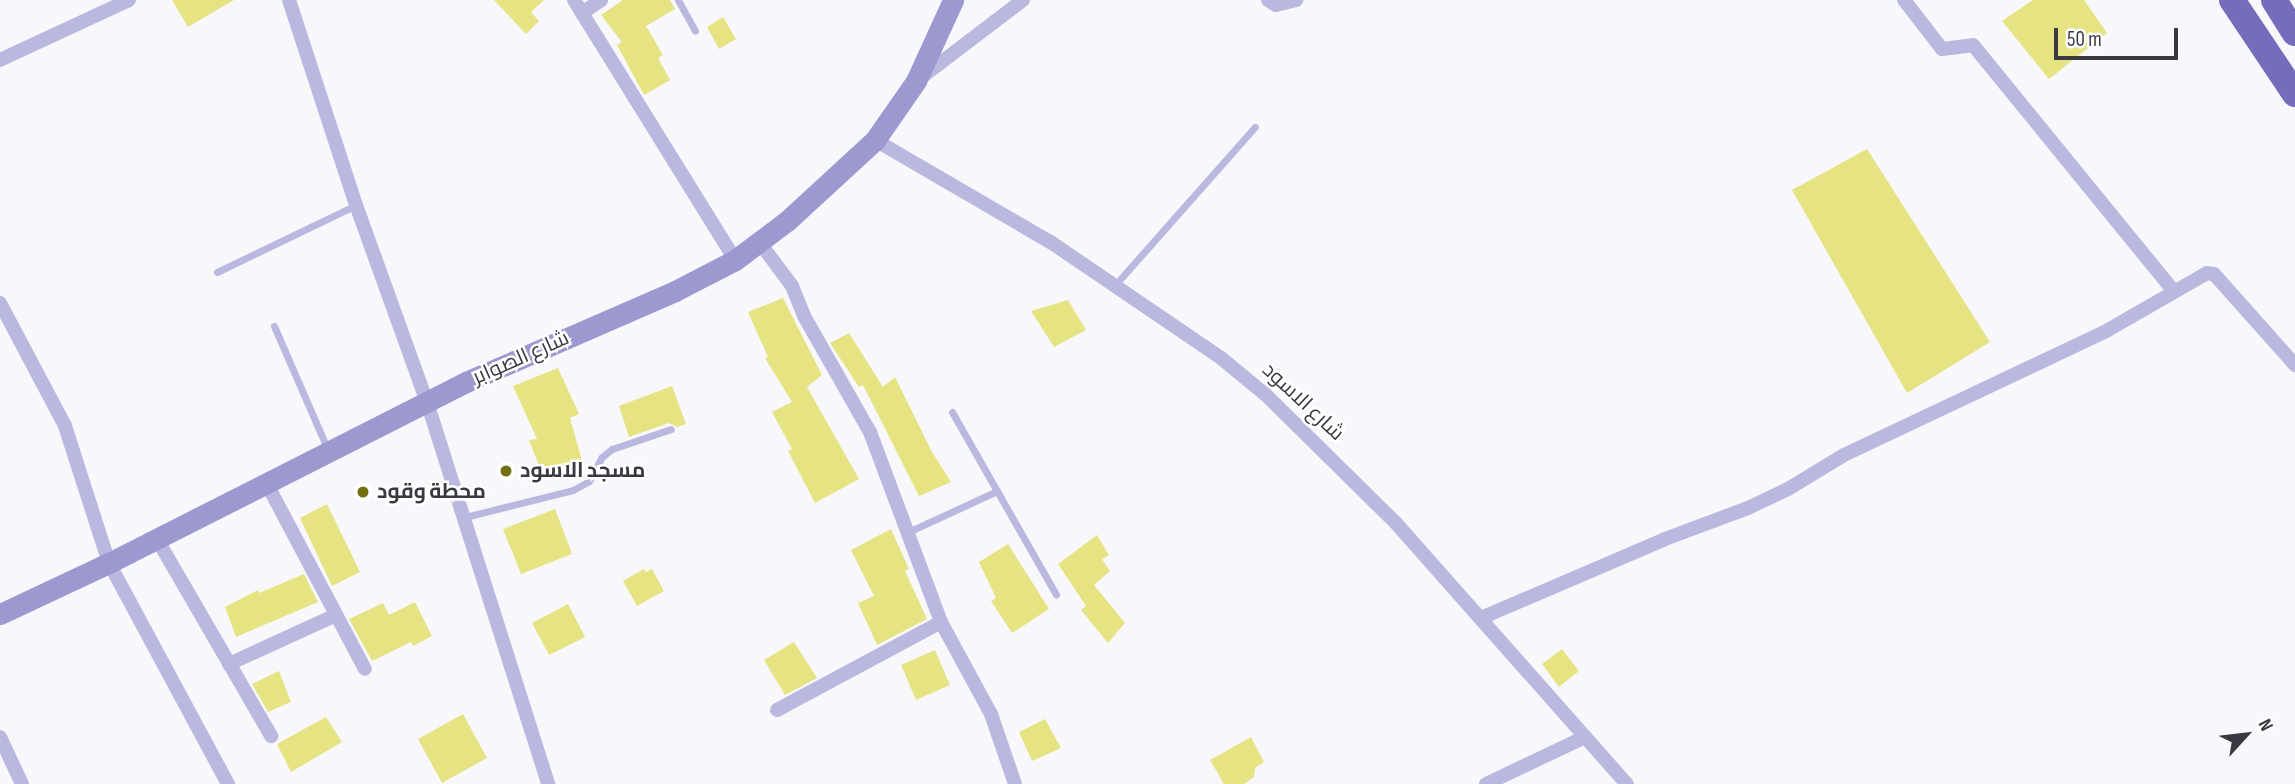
<!DOCTYPE html>
<html>
<head>
<meta charset="utf-8">
<style>
  body { margin:0 }
  #map { position:relative; width:2295px; height:784px; overflow:hidden; background:#f8f8fc; font-family:"Sofia Sans Condensed",Cairo,sans-serif }
  div>[style] { position:absolute }
  .building>* { inset:0; background:#e5e382 }
  .lane>* { height:7px; margin:-3.5px; padding:0 3.5px; transform-origin:3.5px; border-radius:3.5px; background:#bab8de }
  .street>* { height:14px; margin:-7px; padding:0 7px; transform-origin:7px; border-radius:7px; background:#bab8de }
  .secondary>* { height:21px; margin:-10.5px; padding:0 10.5px; transform-origin:10.5px; border-radius:10.5px; background:#9c98d0 }
  .highway>* { height:26px; margin:-13px; padding:0 13px; transform-origin:13px; border-radius:13px; background:#756cbb }
  .dots>* { width:19px; height:19px; translate:-50% -50%; box-sizing:border-box; border:4px solid #fff; border-radius:50% }
  span { translate:-50% -50%; white-space:nowrap; text-align:center; line-height:1.15; -webkit-text-stroke:5px #fff; paint-order:stroke }
  .street-label { font-size:21px; color:#3a3941 }
  .poi-label { font-size:21px; color:#3a3941; font-weight:700 }
  .left { translate:0 -50%; text-align:left }
  .north { position:absolute; left:2211px; top:700px; width:70px; height:70px; -webkit-text-stroke:5px #fff; paint-order:stroke; rotate:63deg; font-size:19px; font-weight:700; line-height:28px; text-align:center; color:#3a3941 }
  .north::after { content:''; display:block; margin:auto; width:24px; height:32px; background:#3a3941; clip-path:polygon(50% 0,100% 100%,50% 72%,0 100%) }
  .scale { position:absolute; left:2054px; top:28px; width:124px; height:32px; box-sizing:border-box; border:4px solid #3a3941; border-top:0; padding-left:9px; font-size:21px; line-height:24px; white-space:nowrap; color:#3a3941; -webkit-text-stroke:5px #fff; paint-order:stroke }
</style>
</head>
<body>
<div id="map">
  <div class="building">
    <i style="clip-path:polygon(172px 0,234px 0,188px 27px)"></i>
    <i style="clip-path:polygon(494px 0,544px 0,531px 12px,539px 21px,526px 34px)"></i>
    <i style="clip-path:polygon(623px 0,670px 0,675px 9px,646px 26px,663px 55px,658px 58px,670px 80px,644px 95px,617px 45px,622px 42px,601px 15px)"></i>
    <i style="clip-path:polygon(2033px 0,2084px 0,2107px 33px,2049px 79px,2002px 21px)"></i>
    <i style="clip-path:polygon(723px 17px,736px 39px,719px 49px,707px 27px)"></i>
    <i style="clip-path:polygon(1867px 149px,1990px 342px,1907px 393px,1792px 190px)"></i>
    <i style="clip-path:polygon(783px 298px,822px 375px,807px 387px,859px 479px,815px 503px,788px 451px,792px 449px,772px 412px,792px 402px,765px 358px,768px 357px,748px 312px)"></i>
    <i style="clip-path:polygon(1068px 300px,1086px 330px,1054px 347px,1031px 311px)"></i>
    <i style="clip-path:polygon(849px 333px,883px 387px,895px 377px,932px 452px,951px 482px,919px 496px,863px 385px,859px 387px,830px 343px)"></i>
    <i style="clip-path:polygon(558px 368px,579px 414px,570px 418px,582px 461px,541px 471px,529px 440px,537px 439px,513px 386px)"></i>
    <i style="clip-path:polygon(672px 386px,686px 424px,677px 427px,669px 423px,629px 437px,619px 406px)"></i>
    <i style="clip-path:polygon(327px 504px,360px 572px,332px 586px,300px 518px)"></i>
    <i style="clip-path:polygon(555px 509px,572px 554px,521px 574px,503px 529px)"></i>
    <i style="clip-path:polygon(891px 529px,909px 569px,905px 571px,927px 619px,877px 645px,858px 603px,874px 596px,851px 550px)"></i>
    <i style="clip-path:polygon(1097px 535px,1109px 555px,1102px 559px,1110px 571px,1094px 585px,1125px 623px,1108px 643px,1081px 610px,1086px 606px,1058px 564px)"></i>
    <i style="clip-path:polygon(1008px 544px,1049px 609px,1012px 633px,991px 601px,996px 598px,979px 562px)"></i>
    <i style="clip-path:polygon(644px 569px,646px 572px,652px 569px,664px 591px,637px 606px,623px 581px)"></i>
    <i style="clip-path:polygon(304px 574px,318px 602px,236px 637px,225px 607px,258px 590px,259px 593px)"></i>
    <i style="clip-path:polygon(415px 602px,432px 636px,413px 646px,411px 642px,372px 661px,349px 619px,383px 603px,389px 615px)"></i>
    <i style="clip-path:polygon(568px 604px,585px 637px,549px 655px,532px 623px)"></i>
    <i style="clip-path:polygon(794px 642px,817px 678px,785px 695px,764px 660px)"></i>
    <i style="clip-path:polygon(1562px 649px,1579px 671px,1559px 687px,1542px 664px)"></i>
    <i style="clip-path:polygon(935px 650px,950px 685px,916px 700px,901px 665px)"></i>
    <i style="clip-path:polygon(279px 671px,291px 702px,268px 712px,252px 684px)"></i>
    <i style="clip-path:polygon(463px 714px,487px 758px,442px 783px,418px 739px)"></i>
    <i style="clip-path:polygon(326px 717px,342px 742px,291px 772px,277px 744px)"></i>
    <i style="clip-path:polygon(1045px 719px,1061px 748px,1032px 761px,1019px 732px)"></i>
    <i style="clip-path:polygon(1251px 737px,1264px 762px,1255px 768px,1254px 777px,1244px 784px,1224px 784px,1210px 760px)"></i>
  </div>
  <div class="lane">
    <i style="left:678px;top:0;width:35px;rotate:61deg"></i>
    <i style="left:217px;top:272px;width:154px;rotate:-25.7deg"></i>
    <i style="left:1115px;top:285px;width:211px;rotate:-48.5deg"></i>
    <i style="left:274px;top:326px;width:135px;rotate:66.5deg"></i>
    <i style="left:952px;top:412px;width:210px;rotate:60.3deg"></i>
    <i style="left:465px;top:517px;width:111px;rotate:-14deg"></i>
    <i style="left:573px;top:490px;width:18px;rotate:-29deg"></i>
    <i style="left:589px;top:481px;width:27px;rotate:-62deg"></i>
    <i style="left:602px;top:457px;width:13px;rotate:-39deg"></i>
    <i style="left:612px;top:449px;width:62px;rotate:-18.7deg"></i>
    <i style="left:908px;top:532px;width:98px;rotate:-24.7deg"></i>
  </div>
  <div class="street">
    <i style="left:289px;top:0;width:216px;rotate:71.9deg"></i>
    <i style="left:356px;top:205px;width:209px;rotate:70.2deg"></i>
    <i style="left:427px;top:402px;width:401px;rotate:72.4deg"></i>
    <i style="left:574px;top:0;width:306px;rotate:58.2deg"></i>
    <i style="left:1268px;top:0;width:9px;rotate:32deg"></i>
    <i style="left:1276px;top:5px;width:21px;rotate:-14deg"></i>
    <i style="left:1904px;top:0;width:62px;rotate:52.2deg"></i>
    <i style="left:1942px;top:49px;width:31px;rotate:-7deg"></i>
    <i style="left:1973px;top:45px;width:316px;rotate:50.8deg"></i>
    <i style="left:582px;top:13px;width:23px;rotate:-34deg"></i>
    <i style="left:0;top:60px;width:142px;rotate:-24.9deg"></i>
    <i style="left:918px;top:80px;width:132px;rotate:-37.3deg"></i>
    <i style="left:875px;top:140px;width:205px;rotate:30.2deg"></i>
    <i style="left:1052px;top:243px;width:204px;rotate:34.2deg"></i>
    <i style="left:1221px;top:358px;width:58px;rotate:39.4deg"></i>
    <i style="left:1266px;top:395px;width:181px;rotate:44.6deg"></i>
    <i style="left:1395px;top:522px;width:350px;rotate:48.5deg"></i>
    <i style="left:760px;top:243px;width:54px;rotate:53.3deg"></i>
    <i style="left:792px;top:286px;width:32px;rotate:68deg"></i>
    <i style="left:804px;top:316px;width:133px;rotate:60.4deg"></i>
    <i style="left:870px;top:432px;width:203px;rotate:69.5deg"></i>
    <i style="left:941px;top:622px;width:105px;rotate:61.5deg"></i>
    <i style="left:991px;top:714px;width:74px;rotate:71.1deg"></i>
    <i style="left:0;top:303px;width:139px;rotate:62.1deg"></i>
    <i style="left:65px;top:426px;width:144px;rotate:72.2deg"></i>
    <i style="left:109px;top:563px;width:251px;rotate:61.7deg"></i>
    <i style="left:267px;top:484px;width:209px;rotate:62.1deg"></i>
    <i style="left:157px;top:539px;width:228px;rotate:59.9deg"></i>
    <i style="left:1481px;top:618px;width:200px;rotate:-23.2deg"></i>
    <i style="left:1665px;top:539px;width:89px;rotate:-20.5deg"></i>
    <i style="left:1748px;top:508px;width:44px;rotate:-25.4deg"></i>
    <i style="left:1788px;top:489px;width:66px;rotate:-31.3deg"></i>
    <i style="left:1844px;top:455px;width:292px;rotate:-25.3deg"></i>
    <i style="left:2108px;top:330px;width:114px;rotate:-29.9deg"></i>
    <i style="left:2207px;top:273px;width:7px;rotate:8deg"></i>
    <i style="left:2214px;top:274px;width:122px;rotate:48.3deg"></i>
    <i style="left:229px;top:664px;width:118px;rotate:-24.6deg"></i>
    <i style="left:777px;top:710px;width:186px;rotate:-28.2deg"></i>
    <i style="left:0;top:737px;width:52px;rotate:64.9deg"></i>
    <i style="left:1486px;top:784px;width:110px;rotate:-25.4deg"></i>
  </div>
  <div class="secondary">
    <i style="left:0;top:614px;width:120px;rotate:-25.1deg"></i>
    <i style="left:109px;top:563px;width:400px;rotate:-26.9deg"></i>
    <i style="left:466px;top:382px;width:228px;rotate:-23.5deg"></i>
    <i style="left:675px;top:291px;width:68px;rotate:-27.3deg"></i>
    <i style="left:735px;top:260px;width:65px;rotate:-36.9deg"></i>
    <i style="left:787px;top:221px;width:120px;rotate:-42.6deg"></i>
    <i style="left:875px;top:140px;width:72px;rotate:-55.2deg"></i>
    <i style="left:916px;top:81px;width:89px;rotate:-65.4deg"></i>
  </div>
  <div class="highway">
    <i style="left:2232px;top:0;width:113px;rotate:56.2deg"></i>
    <i style="left:2274px;top:0;width:39px;rotate:58deg"></i>
  </div>
  <div class="dots">
    <i style="left:506px;top:471px;background:#726f11"></i>
    <i style="left:363px;top:492px;background:#726f11"></i>
  </div>
  <div class="street-label">
    <span style="left:521px;top:358px;rotate:-24deg">شارع الصوابر</span>
    <span style="left:1303px;top:402px;rotate:43deg">شارع الاسود</span>
  </div>
  <div class="poi-label">
    <span class="left" style="left:520px;top:471px">مسجد الاسود</span>
    <span class="left" style="left:377px;top:492px">محطة وقود</span>
  </div>
  <div class="north">N</div>
  <div class="scale">50 m</div>
</div>
</body>
</html>
